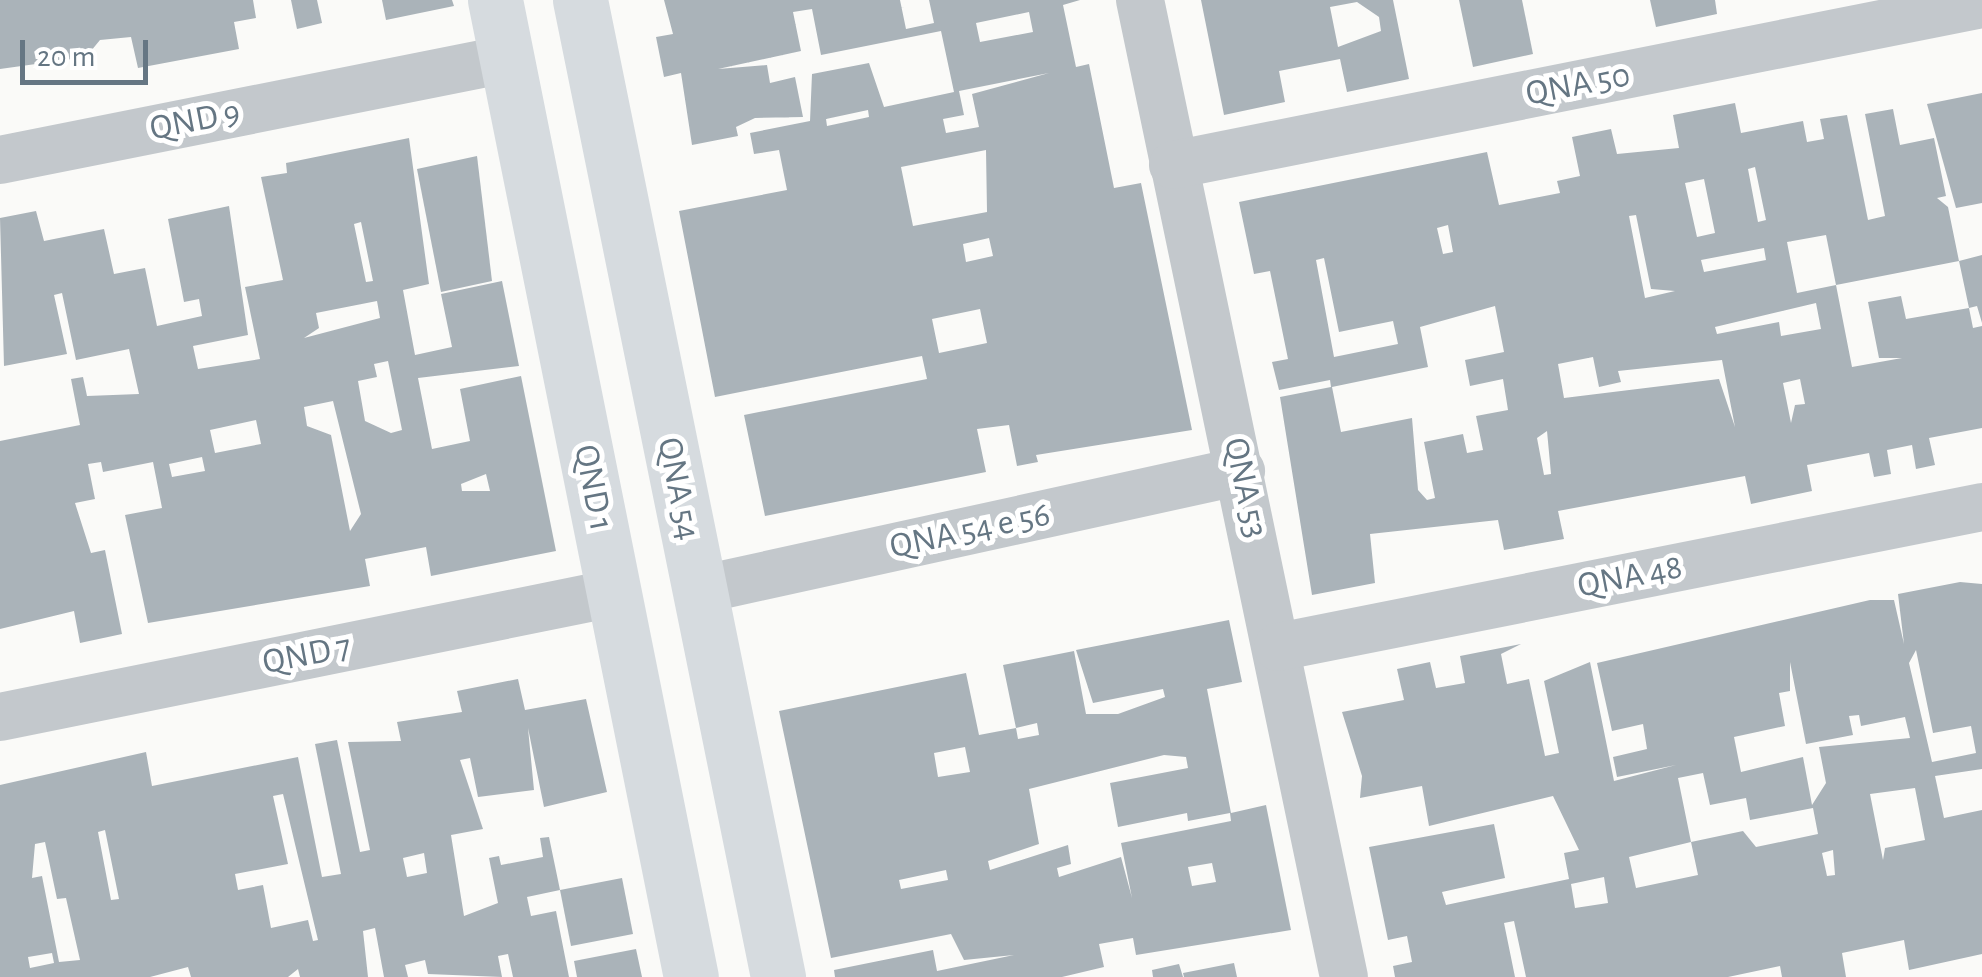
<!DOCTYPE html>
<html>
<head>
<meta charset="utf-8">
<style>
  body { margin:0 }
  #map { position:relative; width:1982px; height:977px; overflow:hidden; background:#fafaf8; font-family:"Alegreya Sans",sans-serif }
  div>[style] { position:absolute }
  .building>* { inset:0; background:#aab3b9 }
  .street>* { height:48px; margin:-24px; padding:0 24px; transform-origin:24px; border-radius:24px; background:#c3c8cc }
  .secondary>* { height:55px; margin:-27.5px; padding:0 27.5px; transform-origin:27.5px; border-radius:27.5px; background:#d6dbdf }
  span { translate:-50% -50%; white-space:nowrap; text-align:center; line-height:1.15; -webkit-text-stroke:10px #fff; paint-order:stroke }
  .street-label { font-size:35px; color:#657683 }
  .scale { position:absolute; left:20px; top:40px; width:128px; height:45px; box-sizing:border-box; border:5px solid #657683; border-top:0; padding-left:12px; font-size:30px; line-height:35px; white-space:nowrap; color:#657683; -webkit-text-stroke:8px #fff; paint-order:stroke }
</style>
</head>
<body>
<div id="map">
  <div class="building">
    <i style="clip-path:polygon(0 0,253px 0,256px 18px,234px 22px,239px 49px,138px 68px,131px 37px,100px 40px,86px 57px,0 69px)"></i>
    <i style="clip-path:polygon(291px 0,317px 0,322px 23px,297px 29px)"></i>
    <i style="clip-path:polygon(382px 0,452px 0,454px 6px,386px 20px)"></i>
    <i style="clip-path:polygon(evenodd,664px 0,900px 0,906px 29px,934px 23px,929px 0,1080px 0,1063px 5px,1076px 67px,1089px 64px,1114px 188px,1141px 183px,1192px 430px,1036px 455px,1038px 462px,1017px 466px,1009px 425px,977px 429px,986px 472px,765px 516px,744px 415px,927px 379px,922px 356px,715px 397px,679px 211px,787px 190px,779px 150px,754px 154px,750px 133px,810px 121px,812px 74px,869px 63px,884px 107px,954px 92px,941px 31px,821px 55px,812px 9px,793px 12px,801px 51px,718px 69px,767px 65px,770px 83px,795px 77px,803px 117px,755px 118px,736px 127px,738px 136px,692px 145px,681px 73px,664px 77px,656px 37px,673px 34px,664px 0,1029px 12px,1033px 32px,980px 42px,976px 23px,1029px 12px,664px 0,1049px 73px,972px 94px,979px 127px,946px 133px,943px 119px,964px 115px,959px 91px,1049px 73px,664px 0,868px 110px,869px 117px,827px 126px,826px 119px,868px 110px,664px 0,986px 150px,987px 212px,913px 226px,901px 167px,986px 150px,664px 0,989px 238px,993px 256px,966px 262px,963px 244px,989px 238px,664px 0,980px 309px,987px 343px,939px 353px,932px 319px,980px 309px)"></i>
    <i style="clip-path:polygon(evenodd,1201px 0,1393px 0,1409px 79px,1347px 92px,1340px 59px,1279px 71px,1285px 102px,1224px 115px,1201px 0,1357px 2px,1379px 17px,1381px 31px,1338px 47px,1330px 7px,1357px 2px)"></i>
    <i style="clip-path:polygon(1459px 0,1522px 0,1533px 54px,1473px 67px)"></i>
    <i style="clip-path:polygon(1650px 0,1715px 0,1717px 14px,1656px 27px)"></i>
    <i style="clip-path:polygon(1982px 93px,1982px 203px,1956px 208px,1927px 104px)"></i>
    <i style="clip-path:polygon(evenodd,1735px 103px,1741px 133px,1803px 121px,1807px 142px,1824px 139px,1820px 119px,1847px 115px,1868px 220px,1885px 216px,1865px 114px,1893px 109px,1900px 145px,1934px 138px,1946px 196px,1937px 198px,1948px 207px,1959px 261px,1836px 285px,1826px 235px,1787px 242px,1797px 293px,1836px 285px,1852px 367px,1902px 358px,1879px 358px,1868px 302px,1901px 296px,1906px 319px,1969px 308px,1959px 261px,1982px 255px,1982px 323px,1977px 306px,1969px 308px,1973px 328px,1982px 326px,1982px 428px,1929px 438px,1935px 465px,1916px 469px,1912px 445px,1887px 450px,1891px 474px,1874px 477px,1869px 453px,1807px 465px,1812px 491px,1751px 504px,1745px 476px,1558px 511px,1564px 539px,1504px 550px,1498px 520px,1370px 534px,1375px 583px,1312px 595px,1280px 397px,1331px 387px,1330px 380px,1279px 390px,1272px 362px,1288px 359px,1270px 271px,1254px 274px,1239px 202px,1487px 152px,1499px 205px,1560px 193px,1557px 181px,1580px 176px,1572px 137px,1611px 129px,1617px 154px,1679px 148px,1673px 115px,1735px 103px,1755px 167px,1766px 220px,1758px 222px,1748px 169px,1755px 167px,1735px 103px,1704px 179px,1715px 233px,1697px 237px,1685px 183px,1704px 179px,1735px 103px,1636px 215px,1651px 289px,1675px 291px,1645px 298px,1629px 216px,1636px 215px,1735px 103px,1448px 225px,1453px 252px,1443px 254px,1437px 228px,1448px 225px,1735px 103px,1764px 248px,1766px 260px,1704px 272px,1701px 260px,1764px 248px,1735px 103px,1324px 258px,1339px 332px,1393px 321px,1398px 344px,1334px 357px,1316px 260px,1324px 258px,1735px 103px,1816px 303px,1821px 329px,1781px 336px,1779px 322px,1717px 334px,1715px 327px,1816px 303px,1735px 103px,1495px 306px,1504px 352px,1465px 360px,1470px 386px,1503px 379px,1508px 410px,1476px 416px,1483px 450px,1467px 453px,1463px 434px,1424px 442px,1435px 498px,1427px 500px,1418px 490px,1412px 418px,1341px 432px,1332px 387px,1428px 367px,1420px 327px,1495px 306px,1735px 103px,1593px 357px,1599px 387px,1621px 382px,1618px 371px,1722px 360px,1735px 427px,1719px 379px,1564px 398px,1558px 364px,1593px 357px,1735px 103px,1800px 379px,1805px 404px,1795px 405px,1791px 423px,1783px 383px,1800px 379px,1735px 103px,1547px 431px,1551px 474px,1544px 475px,1537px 438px,1547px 431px)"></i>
    <i style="clip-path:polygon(evenodd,409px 138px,429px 284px,403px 290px,415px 355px,452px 347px,441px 294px,502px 281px,519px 366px,418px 378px,432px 449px,470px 441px,460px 389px,521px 376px,556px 551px,431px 576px,426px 547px,365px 559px,370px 586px,148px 623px,125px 515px,162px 508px,153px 462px,103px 472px,101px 462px,88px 464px,95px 499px,75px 503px,91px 553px,105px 550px,122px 634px,80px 643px,74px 611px,0 629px,0 441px,80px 425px,71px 379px,83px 377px,87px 396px,139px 394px,129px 349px,76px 360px,62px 293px,54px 295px,67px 354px,4px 366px,0 218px,36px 211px,44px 241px,104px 229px,114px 274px,145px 268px,157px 326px,202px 316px,199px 299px,184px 302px,168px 219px,229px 206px,248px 335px,193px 346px,198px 369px,260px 359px,245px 287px,283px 280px,261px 177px,287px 173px,286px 163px,409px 138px,361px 222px,373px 281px,366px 282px,354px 224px,361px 222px,409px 138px,377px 301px,380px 318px,304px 338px,319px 328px,316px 313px,377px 301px,409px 138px,388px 361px,402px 430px,391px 433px,365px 421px,358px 381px,377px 377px,374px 364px,388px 361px,409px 138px,333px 401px,361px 514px,350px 531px,331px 435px,307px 426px,304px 407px,333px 401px,409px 138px,256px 420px,261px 444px,215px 453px,210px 430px,256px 420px,409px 138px,202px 457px,205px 471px,172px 477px,169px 464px,202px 457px,409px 138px,486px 474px,490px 491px,462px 491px,461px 484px,486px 474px)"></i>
    <i style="clip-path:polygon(477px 156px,492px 281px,441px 292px,417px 169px)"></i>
    <i style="clip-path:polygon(evenodd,1960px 582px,1982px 584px,1982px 769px,1935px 776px,1944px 818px,1982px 810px,1982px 954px,1909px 970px,1904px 940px,1842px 953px,1846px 977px,1782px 977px,1780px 966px,1728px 977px,1526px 977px,1514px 921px,1504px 923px,1515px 977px,1395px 977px,1393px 966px,1412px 962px,1407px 936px,1388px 940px,1369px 847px,1494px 824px,1505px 878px,1442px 892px,1446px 905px,1569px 879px,1564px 853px,1579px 850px,1553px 796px,1429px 826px,1422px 786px,1360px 798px,1362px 776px,1342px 712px,1404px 700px,1397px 669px,1430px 662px,1436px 688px,1465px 683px,1460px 656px,1521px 644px,1501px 654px,1507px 684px,1529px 679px,1545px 756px,1559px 753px,1544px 681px,1590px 662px,1614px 781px,1676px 765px,1617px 777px,1613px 757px,1647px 749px,1643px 724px,1612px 731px,1597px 663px,1870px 600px,1894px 600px,1904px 644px,1898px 594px,1960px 582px,1916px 650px,1933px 733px,1971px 726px,1976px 753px,1932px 762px,1909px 663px,1916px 650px,1960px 582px,1790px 662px,1806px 744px,1853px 735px,1849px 716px,1859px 715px,1861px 726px,1905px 717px,1910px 738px,1819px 747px,1826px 783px,1812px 805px,1803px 757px,1741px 772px,1734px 737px,1785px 726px,1779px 693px,1790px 691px,1790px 662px,1960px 582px,1703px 773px,1710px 805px,1746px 798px,1750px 820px,1813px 808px,1818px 834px,1756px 847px,1743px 831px,1691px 842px,1678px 778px,1703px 773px,1960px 582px,1915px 788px,1925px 840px,1885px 848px,1883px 860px,1870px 794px,1915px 788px,1960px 582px,1691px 842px,1698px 875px,1636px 888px,1629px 857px,1691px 842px,1960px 582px,1833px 850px,1835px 875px,1827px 876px,1822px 853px,1833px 850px,1960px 582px,1604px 877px,1608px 903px,1575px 908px,1571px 884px,1604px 877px)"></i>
    <i style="clip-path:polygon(evenodd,1229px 620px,1242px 682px,1207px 689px,1231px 813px,1266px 805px,1291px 930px,1136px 955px,1133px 938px,1099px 944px,1104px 967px,1062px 977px,835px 977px,834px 970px,933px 950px,937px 971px,1014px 955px,964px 960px,951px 934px,831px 958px,779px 711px,966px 673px,979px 735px,1016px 728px,1003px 665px,1074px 651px,1086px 714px,1118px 714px,1165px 697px,1163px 689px,1093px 703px,1076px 650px,1229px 620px,1037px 723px,1039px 735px,1018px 739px,1016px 728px,1037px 723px,1229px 620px,965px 747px,970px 772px,938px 777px,934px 753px,965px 747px,1229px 620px,1164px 755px,1186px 757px,1188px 768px,1110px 783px,1118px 827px,1187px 813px,1188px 821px,1230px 813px,1231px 821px,1121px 843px,1132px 898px,1121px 857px,1059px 877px,1057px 868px,1071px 864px,1068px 845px,990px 870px,988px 861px,1039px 844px,1029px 789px,1164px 755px,1229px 620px,1212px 863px,1216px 882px,1192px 886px,1188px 867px,1212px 863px,1229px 620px,946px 870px,948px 880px,901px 889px,899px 880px,946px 870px)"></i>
    <i style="clip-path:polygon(evenodd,518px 679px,525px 710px,586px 699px,607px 792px,544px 807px,528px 728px,534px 790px,478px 797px,470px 758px,460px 760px,483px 829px,451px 835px,464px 916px,498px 903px,489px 858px,499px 856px,501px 865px,543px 857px,540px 838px,549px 837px,560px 890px,527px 897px,531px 916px,556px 911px,569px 977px,513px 977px,508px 954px,498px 956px,502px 977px,428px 974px,425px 960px,405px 965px,408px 977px,384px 977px,375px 928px,363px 931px,368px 977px,300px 977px,298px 969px,288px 977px,191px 977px,188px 967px,150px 977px,0 977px,0 785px,146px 752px,152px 786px,298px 757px,322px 877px,341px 874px,315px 744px,337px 740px,360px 852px,370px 850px,348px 742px,401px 741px,397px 722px,462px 712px,457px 691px,518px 679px,283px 794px,318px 940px,313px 941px,308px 920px,271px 928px,263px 885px,238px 890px,235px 874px,288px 864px,273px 796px,283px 794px,518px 679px,105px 830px,119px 899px,111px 900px,98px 832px,105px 830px,518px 679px,45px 842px,57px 899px,66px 898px,80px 960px,59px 962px,42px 876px,32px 878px,35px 844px,45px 842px,518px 679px,424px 853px,427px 873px,407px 877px,403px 858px,424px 853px,518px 679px,52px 953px,54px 963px,30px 968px,28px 957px,52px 953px)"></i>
    <i style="clip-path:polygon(622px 878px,633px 934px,571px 946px,560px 890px)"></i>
    <i style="clip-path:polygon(636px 949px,642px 977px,577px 977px,574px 961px)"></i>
    <i style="clip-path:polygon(1234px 963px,1237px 977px,1184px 977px,1183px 973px)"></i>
    <i style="clip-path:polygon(1179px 964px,1183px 977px,1153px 977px,1152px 970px)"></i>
  </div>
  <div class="street">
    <i style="left:1140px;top:0;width:998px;rotate:78.21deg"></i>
    <i style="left:0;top:160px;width:517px;rotate:-11.27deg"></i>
    <i style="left:1173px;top:165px;width:825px;rotate:-11.26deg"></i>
    <i style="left:699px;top:590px;width:555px;rotate:-12.38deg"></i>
    <i style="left:1278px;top:647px;width:718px;rotate:-11.25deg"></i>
    <i style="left:0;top:717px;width:626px;rotate:-11.42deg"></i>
  </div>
  <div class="secondary">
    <i style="left:495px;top:0;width:996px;rotate:78.66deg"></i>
    <i style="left:580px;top:0;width:997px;rotate:78.54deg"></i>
  </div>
  <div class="street-label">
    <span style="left:1578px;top:85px;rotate:-11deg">QNA 50</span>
    <span style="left:195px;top:121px;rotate:-11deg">QND 9</span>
    <span style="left:593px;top:488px;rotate:79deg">QND 1</span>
    <span style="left:1245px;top:488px;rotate:78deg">QNA 53</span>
    <span style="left:678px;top:489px;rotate:79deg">QNA 54</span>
    <span style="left:970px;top:531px;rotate:-12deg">QNA 54 e 56</span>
    <span style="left:1630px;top:577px;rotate:-11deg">QNA 48</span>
    <span style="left:307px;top:655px;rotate:-11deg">QND 7</span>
  </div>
  <div class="scale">20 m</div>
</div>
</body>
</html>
